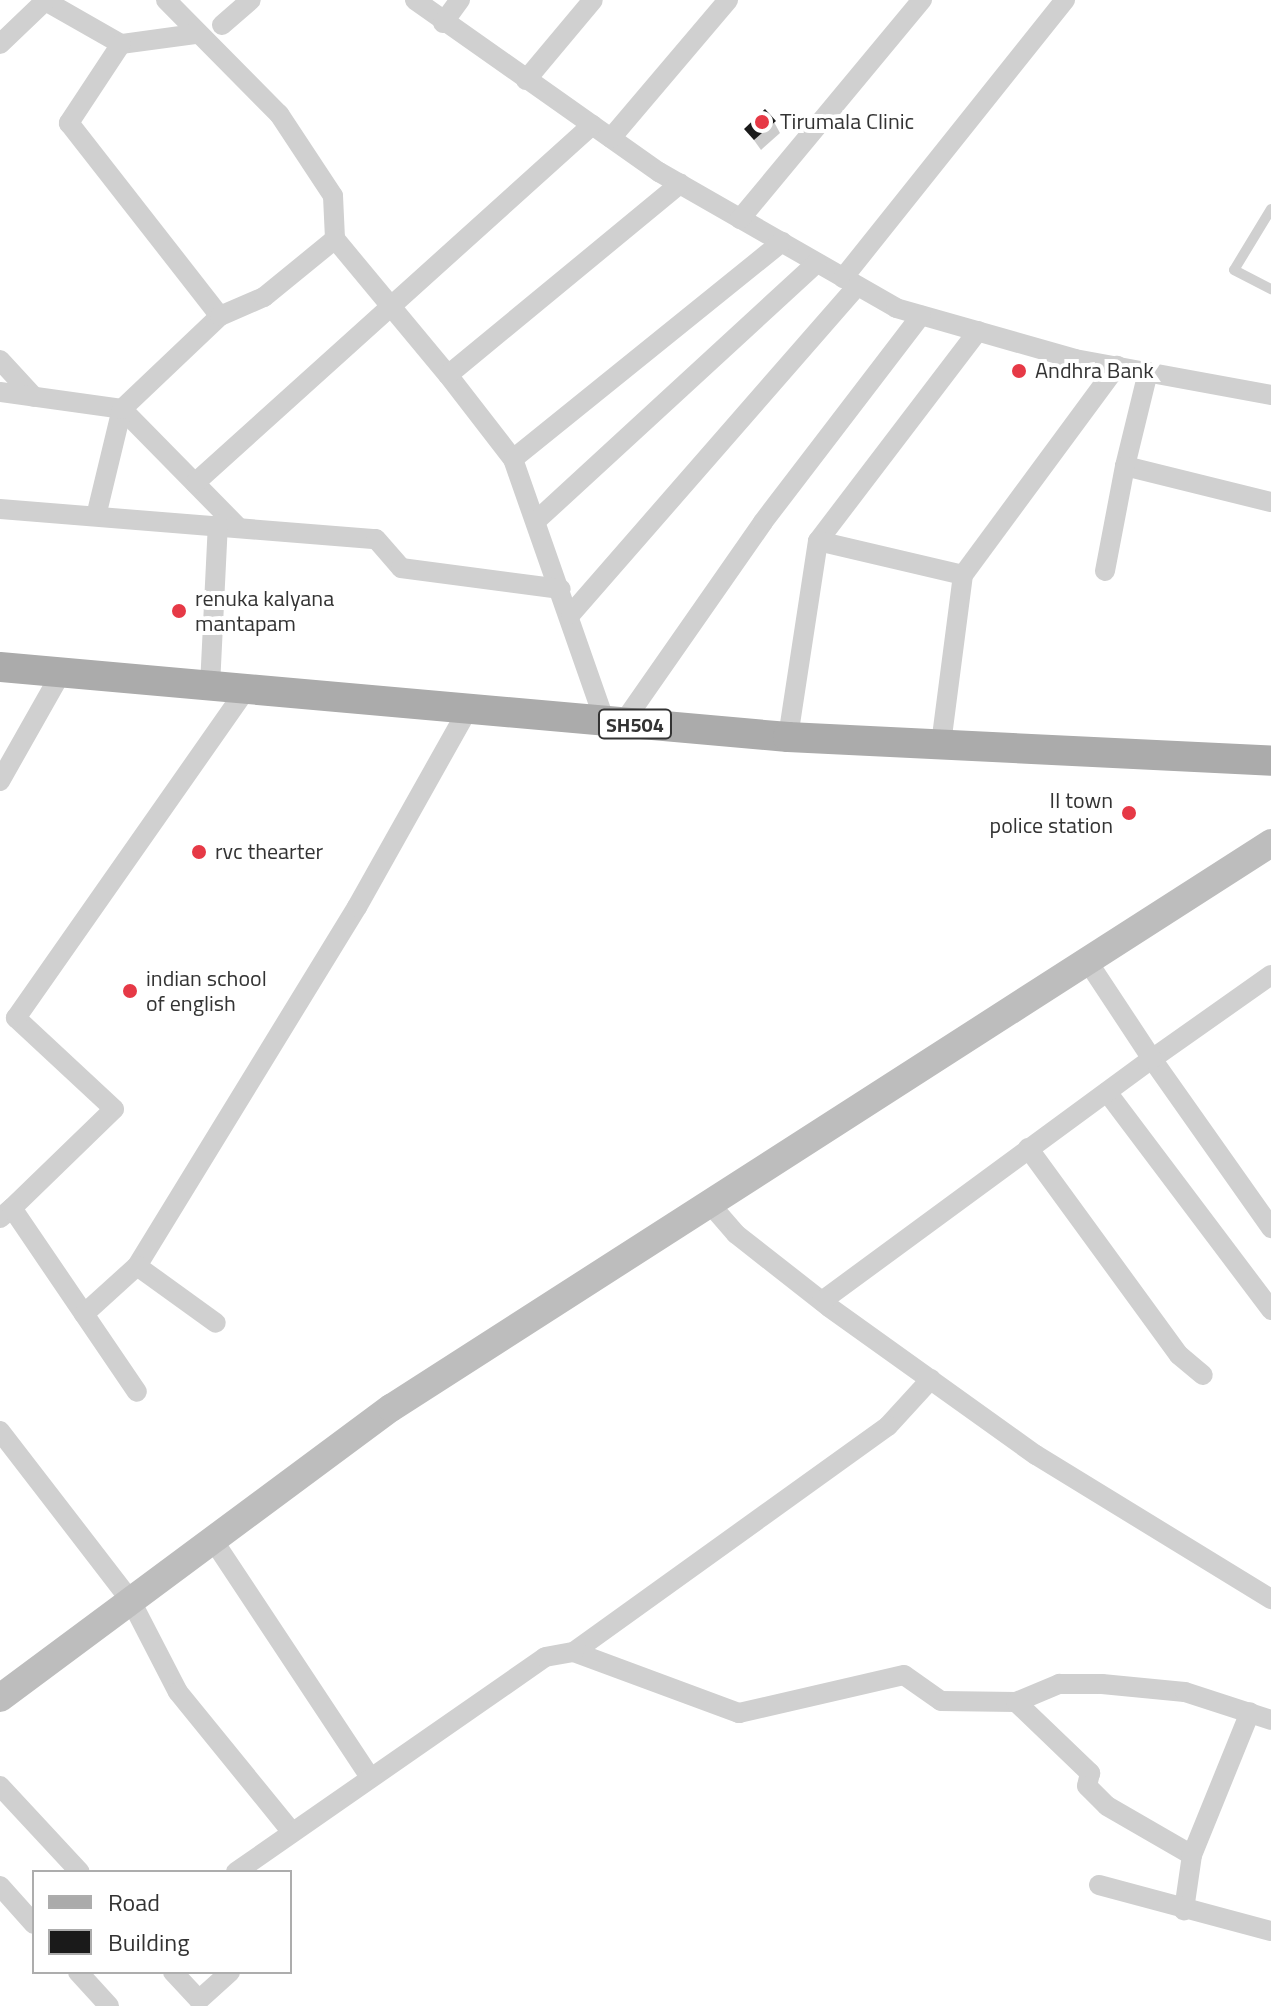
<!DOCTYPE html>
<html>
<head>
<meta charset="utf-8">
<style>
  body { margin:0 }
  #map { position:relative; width:1271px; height:2006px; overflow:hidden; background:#fff; font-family:"Titillium Web",sans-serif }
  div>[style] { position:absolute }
  .shadow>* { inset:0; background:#0003 }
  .building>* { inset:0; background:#1a1a1a }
  .lane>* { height:10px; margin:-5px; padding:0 5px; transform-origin:5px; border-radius:5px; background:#d0d0d0 }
  .street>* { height:20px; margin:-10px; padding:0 10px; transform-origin:10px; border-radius:10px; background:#d0d0d0 }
  .secondary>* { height:28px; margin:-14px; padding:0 14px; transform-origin:14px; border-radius:14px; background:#bdbdbd }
  .primary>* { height:30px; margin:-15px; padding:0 15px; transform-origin:15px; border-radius:15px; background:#ababab }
  .dots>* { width:22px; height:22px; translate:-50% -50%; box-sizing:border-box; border:4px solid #fff; border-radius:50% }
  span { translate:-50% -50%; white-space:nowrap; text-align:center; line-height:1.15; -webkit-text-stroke:8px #fff; paint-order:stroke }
  .shield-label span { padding:2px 6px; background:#fff; border:2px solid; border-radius:6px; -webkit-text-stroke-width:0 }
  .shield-label { font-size:20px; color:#333; font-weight:700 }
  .poi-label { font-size:22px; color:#333 }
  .left { translate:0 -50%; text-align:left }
  .right { translate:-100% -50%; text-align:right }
  .legend { position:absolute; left:32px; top:1870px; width:260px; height:104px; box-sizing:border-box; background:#fff; border:2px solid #adadad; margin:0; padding:10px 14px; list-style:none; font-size:24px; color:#333 }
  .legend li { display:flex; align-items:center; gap:16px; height:40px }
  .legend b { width:40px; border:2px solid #adadad }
</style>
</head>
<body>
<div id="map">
  <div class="shadow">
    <i style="clip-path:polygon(774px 122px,780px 133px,761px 150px,746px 129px)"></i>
  </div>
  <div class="building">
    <i style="clip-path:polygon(765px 109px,776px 121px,754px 140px,744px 129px)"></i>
  </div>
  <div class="lane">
    <i style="left:1271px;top:209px;width:71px;rotate:121.2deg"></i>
    <i style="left:1234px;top:270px;width:42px;rotate:27.2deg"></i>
  </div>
  <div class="street">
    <i style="left:166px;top:0;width:161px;rotate:45.3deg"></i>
    <i style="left:279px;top:114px;width:98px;rotate:56.6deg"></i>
    <i style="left:333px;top:196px;width:43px;rotate:87.3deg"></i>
    <i style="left:415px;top:0;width:299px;rotate:35.2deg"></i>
    <i style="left:659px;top:172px;width:273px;rotate:29.8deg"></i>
    <i style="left:896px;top:308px;width:186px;rotate:15.9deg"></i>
    <i style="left:1075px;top:359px;width:199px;rotate:10.4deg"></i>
    <i style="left:49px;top:3px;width:83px;rotate:29.7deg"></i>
    <i style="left:443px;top:23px;width:29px;rotate:-54deg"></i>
    <i style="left:222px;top:25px;width:38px;rotate:-41deg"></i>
    <i style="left:195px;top:34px;width:75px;rotate:172.3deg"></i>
    <i style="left:121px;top:44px;width:95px;rotate:123.4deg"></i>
    <i style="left:69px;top:123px;width:245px;rotate:52deg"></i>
    <i style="left:0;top:44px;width:64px;rotate:-43.7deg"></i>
    <i style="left:526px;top:80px;width:104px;rotate:-50.1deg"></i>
    <i style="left:611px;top:138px;width:181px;rotate:-49.7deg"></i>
    <i style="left:740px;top:219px;width:285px;rotate:-50.3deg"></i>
    <i style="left:843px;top:278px;width:356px;rotate:-51.4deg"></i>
    <i style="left:0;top:360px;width:50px;rotate:47.4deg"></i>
    <i style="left:1148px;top:372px;width:97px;rotate:103.7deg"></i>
    <i style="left:1125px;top:466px;width:150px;rotate:13.9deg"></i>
    <i style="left:448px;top:375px;width:106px;rotate:52.3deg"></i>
    <i style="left:513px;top:459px;width:346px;rotate:-38.9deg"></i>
    <i style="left:0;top:392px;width:123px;rotate:7.9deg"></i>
    <i style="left:122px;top:409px;width:164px;rotate:45.5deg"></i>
    <i style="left:513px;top:459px;width:278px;rotate:70.7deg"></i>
    <i style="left:195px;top:483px;width:535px;rotate:-42.04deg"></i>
    <i style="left:0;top:509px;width:377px;rotate:4.6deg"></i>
    <i style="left:376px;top:539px;width:38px;rotate:49deg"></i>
    <i style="left:401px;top:568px;width:161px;rotate:7.5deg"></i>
    <i style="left:97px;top:512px;width:106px;rotate:-76.4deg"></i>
    <i style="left:122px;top:409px;width:135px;rotate:-43.5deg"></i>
    <i style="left:220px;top:316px;width:48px;rotate:-23.4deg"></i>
    <i style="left:264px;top:297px;width:92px;rotate:-39.2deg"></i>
    <i style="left:335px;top:239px;width:177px;rotate:50.3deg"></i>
    <i style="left:448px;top:375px;width:301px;rotate:-39.5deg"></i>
    <i style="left:536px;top:521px;width:381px;rotate:-42.6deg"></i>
    <i style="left:818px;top:541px;width:264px;rotate:-52.7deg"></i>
    <i style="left:1105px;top:571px;width:107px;rotate:-79.2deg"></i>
    <i style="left:571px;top:614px;width:435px;rotate:-48.9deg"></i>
    <i style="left:210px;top:686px;width:162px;rotate:-87.2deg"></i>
    <i style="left:623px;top:723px;width:245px;rotate:-55.1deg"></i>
    <i style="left:763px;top:522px;width:260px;rotate:-52.6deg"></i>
    <i style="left:788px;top:737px;width:198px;rotate:-81.3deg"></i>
    <i style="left:818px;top:541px;width:149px;rotate:13.2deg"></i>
    <i style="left:963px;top:575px;width:260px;rotate:-53.6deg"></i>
    <i style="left:941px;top:744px;width:170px;rotate:-82.6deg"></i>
    <i style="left:0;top:781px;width:124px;rotate:-60.5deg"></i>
    <i style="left:1271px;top:975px;width:146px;rotate:144.8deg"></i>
    <i style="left:1152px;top:1059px;width:207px;rotate:54.8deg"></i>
    <i style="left:1107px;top:1092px;width:273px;rotate:53deg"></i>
    <i style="left:1028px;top:1148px;width:256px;rotate:53.9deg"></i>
    <i style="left:1179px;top:1355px;width:31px;rotate:40deg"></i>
    <i style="left:710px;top:1204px;width:40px;rotate:49deg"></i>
    <i style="left:736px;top:1234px;width:118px;rotate:38.1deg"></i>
    <i style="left:829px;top:1307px;width:254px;rotate:35.6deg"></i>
    <i style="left:1036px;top:1455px;width:276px;rotate:31.5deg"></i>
    <i style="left:12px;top:1208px;width:142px;rotate:-44.1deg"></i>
    <i style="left:114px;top:1109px;width:134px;rotate:-137.1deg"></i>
    <i style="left:16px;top:1018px;width:401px;rotate:-55deg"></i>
    <i style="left:0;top:1218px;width:16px;rotate:-40deg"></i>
    <i style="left:12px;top:1208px;width:222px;rotate:55.8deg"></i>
    <i style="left:137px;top:1266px;width:421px;rotate:-58.5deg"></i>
    <i style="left:357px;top:907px;width:227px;rotate:-60.7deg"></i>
    <i style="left:822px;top:1301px;width:409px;rotate:-36.3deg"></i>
    <i style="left:1152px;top:1059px;width:116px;rotate:-123.4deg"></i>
    <i style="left:84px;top:1314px;width:72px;rotate:-42.2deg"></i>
    <i style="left:137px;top:1266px;width:97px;rotate:35.8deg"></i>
    <i style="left:931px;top:1379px;width:64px;rotate:132.5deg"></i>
    <i style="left:888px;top:1426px;width:387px;rotate:144.3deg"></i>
    <i style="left:574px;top:1652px;width:176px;rotate:20.3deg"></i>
    <i style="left:739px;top:1713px;width:169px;rotate:-13deg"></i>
    <i style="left:904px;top:1675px;width:45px;rotate:35.1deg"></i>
    <i style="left:941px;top:1701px;width:75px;rotate:0.8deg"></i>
    <i style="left:1016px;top:1702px;width:103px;rotate:43.8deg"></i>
    <i style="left:1090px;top:1773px;width:13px;rotate:103deg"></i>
    <i style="left:1087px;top:1786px;width:28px;rotate:45deg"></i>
    <i style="left:1107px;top:1806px;width:98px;rotate:30deg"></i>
    <i style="left:1192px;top:1855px;width:56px;rotate:98.3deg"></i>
    <i style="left:0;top:1431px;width:215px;rotate:52.4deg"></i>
    <i style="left:131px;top:1601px;width:102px;rotate:62.7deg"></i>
    <i style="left:178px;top:1692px;width:179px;rotate:50.9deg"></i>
    <i style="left:213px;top:1540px;width:281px;rotate:56.5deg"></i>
    <i style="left:1016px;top:1702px;width:47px;rotate:-22.7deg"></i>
    <i style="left:1059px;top:1684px;width:43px"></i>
    <i style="left:1102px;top:1684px;width:83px;rotate:5.5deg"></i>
    <i style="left:1185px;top:1692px;width:90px;rotate:18deg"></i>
    <i style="left:0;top:1786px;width:117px;rotate:47.1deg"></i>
    <i style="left:1192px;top:1855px;width:154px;rotate:-67.9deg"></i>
    <i style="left:236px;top:1872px;width:376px;rotate:-34.8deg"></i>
    <i style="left:545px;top:1657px;width:29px;rotate:-10deg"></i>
    <i style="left:1099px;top:1885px;width:178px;rotate:15deg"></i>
    <i style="left:0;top:1886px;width:51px;rotate:48.2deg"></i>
    <i style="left:78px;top:1972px;width:46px;rotate:47.6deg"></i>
    <i style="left:173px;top:1972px;width:38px;rotate:47deg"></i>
    <i style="left:199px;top:2000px;width:42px;rotate:-42.1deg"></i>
  </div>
  <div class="secondary">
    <i style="left:0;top:1698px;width:487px;rotate:-36.6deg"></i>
    <i style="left:391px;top:1408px;width:1046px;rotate:-32.7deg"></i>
  </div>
  <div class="primary">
    <i style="left:0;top:667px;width:791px;rotate:5.08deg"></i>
    <i style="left:788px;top:737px;width:484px;rotate:2.8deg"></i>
  </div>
  <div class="dots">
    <i style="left:762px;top:122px;background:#e63946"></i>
    <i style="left:1019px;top:371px;background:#e63946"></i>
    <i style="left:179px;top:611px;background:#e63946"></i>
    <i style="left:1129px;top:813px;background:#e63946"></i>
    <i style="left:199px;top:852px;background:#e63946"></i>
    <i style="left:130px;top:991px;background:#e63946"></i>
  </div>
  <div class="shield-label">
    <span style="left:635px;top:724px">SH504</span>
  </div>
  <div class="poi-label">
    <span class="left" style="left:780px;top:122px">Tirumala Clinic</span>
    <span class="left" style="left:1035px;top:371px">Andhra Bank</span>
    <span class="left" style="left:195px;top:611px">renuka kalyana<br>mantapam</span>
    <span class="right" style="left:1113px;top:813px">II town<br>police station</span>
    <span class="left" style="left:215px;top:852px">rvc thearter</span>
    <span class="left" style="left:146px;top:991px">indian school<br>of english</span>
  </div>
  <ul class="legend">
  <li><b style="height:10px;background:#ababab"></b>Road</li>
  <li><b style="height:22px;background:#1a1a1a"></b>Building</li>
  </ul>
</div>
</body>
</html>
